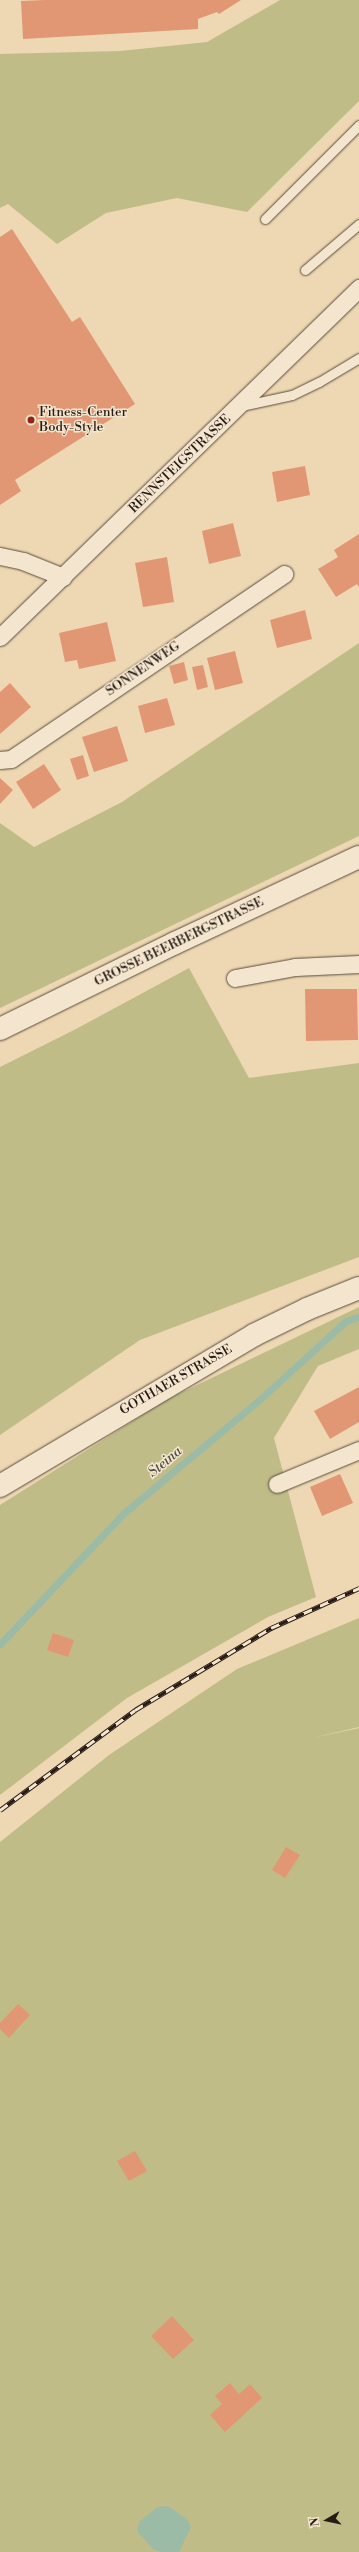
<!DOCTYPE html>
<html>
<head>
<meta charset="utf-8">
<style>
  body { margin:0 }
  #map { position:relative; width:359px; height:2552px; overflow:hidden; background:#eed8b3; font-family:"Libre Bodoni",serif }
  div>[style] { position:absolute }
  .green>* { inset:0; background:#bfbc88 }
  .water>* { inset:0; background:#9bbba6 }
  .stream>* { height:7px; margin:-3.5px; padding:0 3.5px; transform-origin:3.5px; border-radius:3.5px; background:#9bbba6 }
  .building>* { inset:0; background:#e29774 }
  .roads { filter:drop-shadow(0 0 1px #594a3d) drop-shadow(0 0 1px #594a3d) }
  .lane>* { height:9px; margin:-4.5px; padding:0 4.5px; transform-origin:4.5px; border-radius:4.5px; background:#f4e6ce }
  .street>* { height:17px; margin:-8.5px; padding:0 8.5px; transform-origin:8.5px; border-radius:8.5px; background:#f4e6ce }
  .secondary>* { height:22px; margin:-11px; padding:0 11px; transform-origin:11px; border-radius:11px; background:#f4e6ce }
  .rail>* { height:4.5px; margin-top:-2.25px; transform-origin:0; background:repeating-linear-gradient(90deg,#f4e6ce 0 9px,#271b16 0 18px); box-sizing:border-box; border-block:1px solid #271b16 }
  .dots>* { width:11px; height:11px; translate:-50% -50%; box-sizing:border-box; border:2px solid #f4e6ce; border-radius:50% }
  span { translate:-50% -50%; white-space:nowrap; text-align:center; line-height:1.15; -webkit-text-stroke:3px #f4e6ce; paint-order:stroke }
  .poi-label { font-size:13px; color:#271b16 }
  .left { translate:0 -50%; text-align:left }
  .street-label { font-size:13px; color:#271b16 }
  .water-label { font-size:14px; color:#4a4b41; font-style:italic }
  .north { position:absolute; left:307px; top:2500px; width:40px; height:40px; -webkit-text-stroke:3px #f4e6ce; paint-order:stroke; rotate:261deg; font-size:11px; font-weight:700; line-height:16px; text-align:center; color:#271b16 }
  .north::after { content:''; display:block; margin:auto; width:14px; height:18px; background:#271b16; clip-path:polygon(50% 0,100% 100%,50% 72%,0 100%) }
</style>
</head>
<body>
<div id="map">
  <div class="green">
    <i style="clip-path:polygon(280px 0,359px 0,359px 101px,247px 212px,177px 198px,106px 213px,57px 244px,8px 204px,0 208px,0 54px,120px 51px,207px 42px)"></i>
    <i style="clip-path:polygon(359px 643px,359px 836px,0 1008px,0 823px,34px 847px,38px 845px,122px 802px)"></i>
    <i style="clip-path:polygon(189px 968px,249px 1078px,359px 1063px,359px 1257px,140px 1340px,0 1435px,0 1067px,76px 1029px)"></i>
    <i style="clip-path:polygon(359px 1307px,359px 1349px,318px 1366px,274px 1438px,316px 1597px,268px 1617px,127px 1698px,0 1795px,0 1505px,168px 1399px)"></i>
    <i style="clip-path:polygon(359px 1618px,359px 1727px,312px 1738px,359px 1728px,359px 2552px,0 2552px,0 1842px,109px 1755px,237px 1669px)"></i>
  </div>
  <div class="water">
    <i style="clip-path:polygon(168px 2506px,187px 2519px,191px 2527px,179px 2552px,161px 2552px,153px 2549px,137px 2531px,140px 2521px,158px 2507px)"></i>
  </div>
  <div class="stream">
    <i style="left:0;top:1644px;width:180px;rotate:-46.6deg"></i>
    <i style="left:124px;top:1513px;width:175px;rotate:-39.9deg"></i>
    <i style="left:258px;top:1401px;width:119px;rotate:-42.3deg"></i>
    <i style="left:346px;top:1321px;width:14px;rotate:-17deg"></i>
  </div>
  <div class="building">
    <i style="clip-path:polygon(45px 0,241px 0,219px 14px,217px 12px,198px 19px,198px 29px,23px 39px,21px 1px)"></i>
    <i style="clip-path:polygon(12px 229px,72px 322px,80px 317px,135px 404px,15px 480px,21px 491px,0 505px,0 237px)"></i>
    <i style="clip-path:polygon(305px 466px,310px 495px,277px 502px,272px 472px)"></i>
    <i style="clip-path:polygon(233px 523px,241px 556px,209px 564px,202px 531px)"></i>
    <i style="clip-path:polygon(359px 534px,359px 587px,357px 584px,336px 597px,318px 569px,338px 557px,334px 550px)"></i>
    <i style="clip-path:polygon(167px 557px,174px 602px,143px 607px,135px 563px)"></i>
    <i style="clip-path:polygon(305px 610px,312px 639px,277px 648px,270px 620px)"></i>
    <i style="clip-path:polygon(107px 622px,116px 661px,79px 669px,77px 660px,65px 662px,59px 633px)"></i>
    <i style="clip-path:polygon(235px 651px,243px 683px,215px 690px,207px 658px)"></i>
    <i style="clip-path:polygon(184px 662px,188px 680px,174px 684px,169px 666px)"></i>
    <i style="clip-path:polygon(203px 665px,208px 687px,197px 690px,192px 667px)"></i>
    <i style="clip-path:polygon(10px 683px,31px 707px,0 734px,0 692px)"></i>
    <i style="clip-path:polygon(167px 698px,175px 725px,145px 733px,138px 706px)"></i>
    <i style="clip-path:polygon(117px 726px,128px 761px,94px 772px,82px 737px)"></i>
    <i style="clip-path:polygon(83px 755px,89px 776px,77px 780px,70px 759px)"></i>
    <i style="clip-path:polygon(44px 764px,61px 790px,33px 809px,16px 782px)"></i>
    <i style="clip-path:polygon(0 778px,13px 790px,0 804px)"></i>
    <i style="clip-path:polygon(305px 989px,357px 989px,358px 1040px,306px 1041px)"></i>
    <i style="clip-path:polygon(359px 1387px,359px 1422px,330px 1439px,314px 1411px)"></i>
    <i style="clip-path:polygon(340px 1474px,353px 1503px,322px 1516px,310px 1487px)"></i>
    <i style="clip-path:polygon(53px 1633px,74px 1640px,68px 1657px,47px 1650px)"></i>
    <i style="clip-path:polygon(286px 1847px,300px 1855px,285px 1878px,272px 1870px)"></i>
    <i style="clip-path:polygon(18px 2004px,30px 2015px,9px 2038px,0 2029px,0 2023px)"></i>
    <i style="clip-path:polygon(135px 2151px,147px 2171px,129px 2181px,117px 2161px)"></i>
    <i style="clip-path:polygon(172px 2316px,194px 2340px,173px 2359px,151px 2336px)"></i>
    <i style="clip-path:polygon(230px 2383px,239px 2394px,250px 2384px,262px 2398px,225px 2432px,210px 2415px,222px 2404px,215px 2396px)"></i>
  </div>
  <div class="roads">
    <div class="lane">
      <i style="left:265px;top:219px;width:133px;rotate:-45deg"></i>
      <i style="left:305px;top:270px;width:71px;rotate:-40.4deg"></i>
      <i style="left:241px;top:406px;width:52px;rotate:-12.2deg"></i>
      <i style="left:292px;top:395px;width:30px;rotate:-26deg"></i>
      <i style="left:319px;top:382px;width:47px;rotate:-31deg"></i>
    </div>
    <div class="street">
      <i style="left:0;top:556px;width:24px;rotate:12deg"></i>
      <i style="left:23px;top:561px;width:43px;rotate:21.8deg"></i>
      <i style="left:0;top:637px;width:501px;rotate:-44.19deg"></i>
      <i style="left:0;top:760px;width:11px;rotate:-5deg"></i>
      <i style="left:11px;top:759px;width:330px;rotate:-34.1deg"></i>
      <i style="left:235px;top:978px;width:61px;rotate:-10.4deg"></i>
      <i style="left:295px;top:967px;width:64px;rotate:-2.7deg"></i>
      <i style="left:277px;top:1484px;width:89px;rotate:-22.5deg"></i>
    </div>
    <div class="secondary">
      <i style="left:0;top:1029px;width:195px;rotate:-26.2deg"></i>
      <i style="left:175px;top:943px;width:203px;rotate:-25.1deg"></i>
      <i style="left:0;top:1486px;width:295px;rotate:-30.7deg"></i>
      <i style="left:254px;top:1335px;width:59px;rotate:-26.1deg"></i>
      <i style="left:307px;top:1309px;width:56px;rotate:-22deg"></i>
    </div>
  </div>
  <div class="rail">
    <i style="left:0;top:1810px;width:168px;rotate:-36.5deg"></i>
    <i style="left:135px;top:1710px;width:159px;rotate:-31.1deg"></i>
    <i style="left:271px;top:1628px;width:97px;rotate:-24.4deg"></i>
  </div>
  <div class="dots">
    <i style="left:31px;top:420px;background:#8f2418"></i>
  </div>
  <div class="poi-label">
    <span class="left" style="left:39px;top:420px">Fitness-Center<br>Body-Style</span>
  </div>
  <div class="street-label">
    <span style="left:180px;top:464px;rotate:-44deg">RENNSTEIGSTRASSE</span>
    <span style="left:143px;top:669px;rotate:-34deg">SONNENWEG</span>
    <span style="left:179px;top:942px;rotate:-26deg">GROSSE BEERBERGSTRASSE</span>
    <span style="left:176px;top:1380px;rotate:-30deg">GOTHAER STRASSE</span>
  </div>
  <div class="water-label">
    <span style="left:165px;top:1462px;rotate:-40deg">Steina</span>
  </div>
  <div class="north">N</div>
</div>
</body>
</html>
